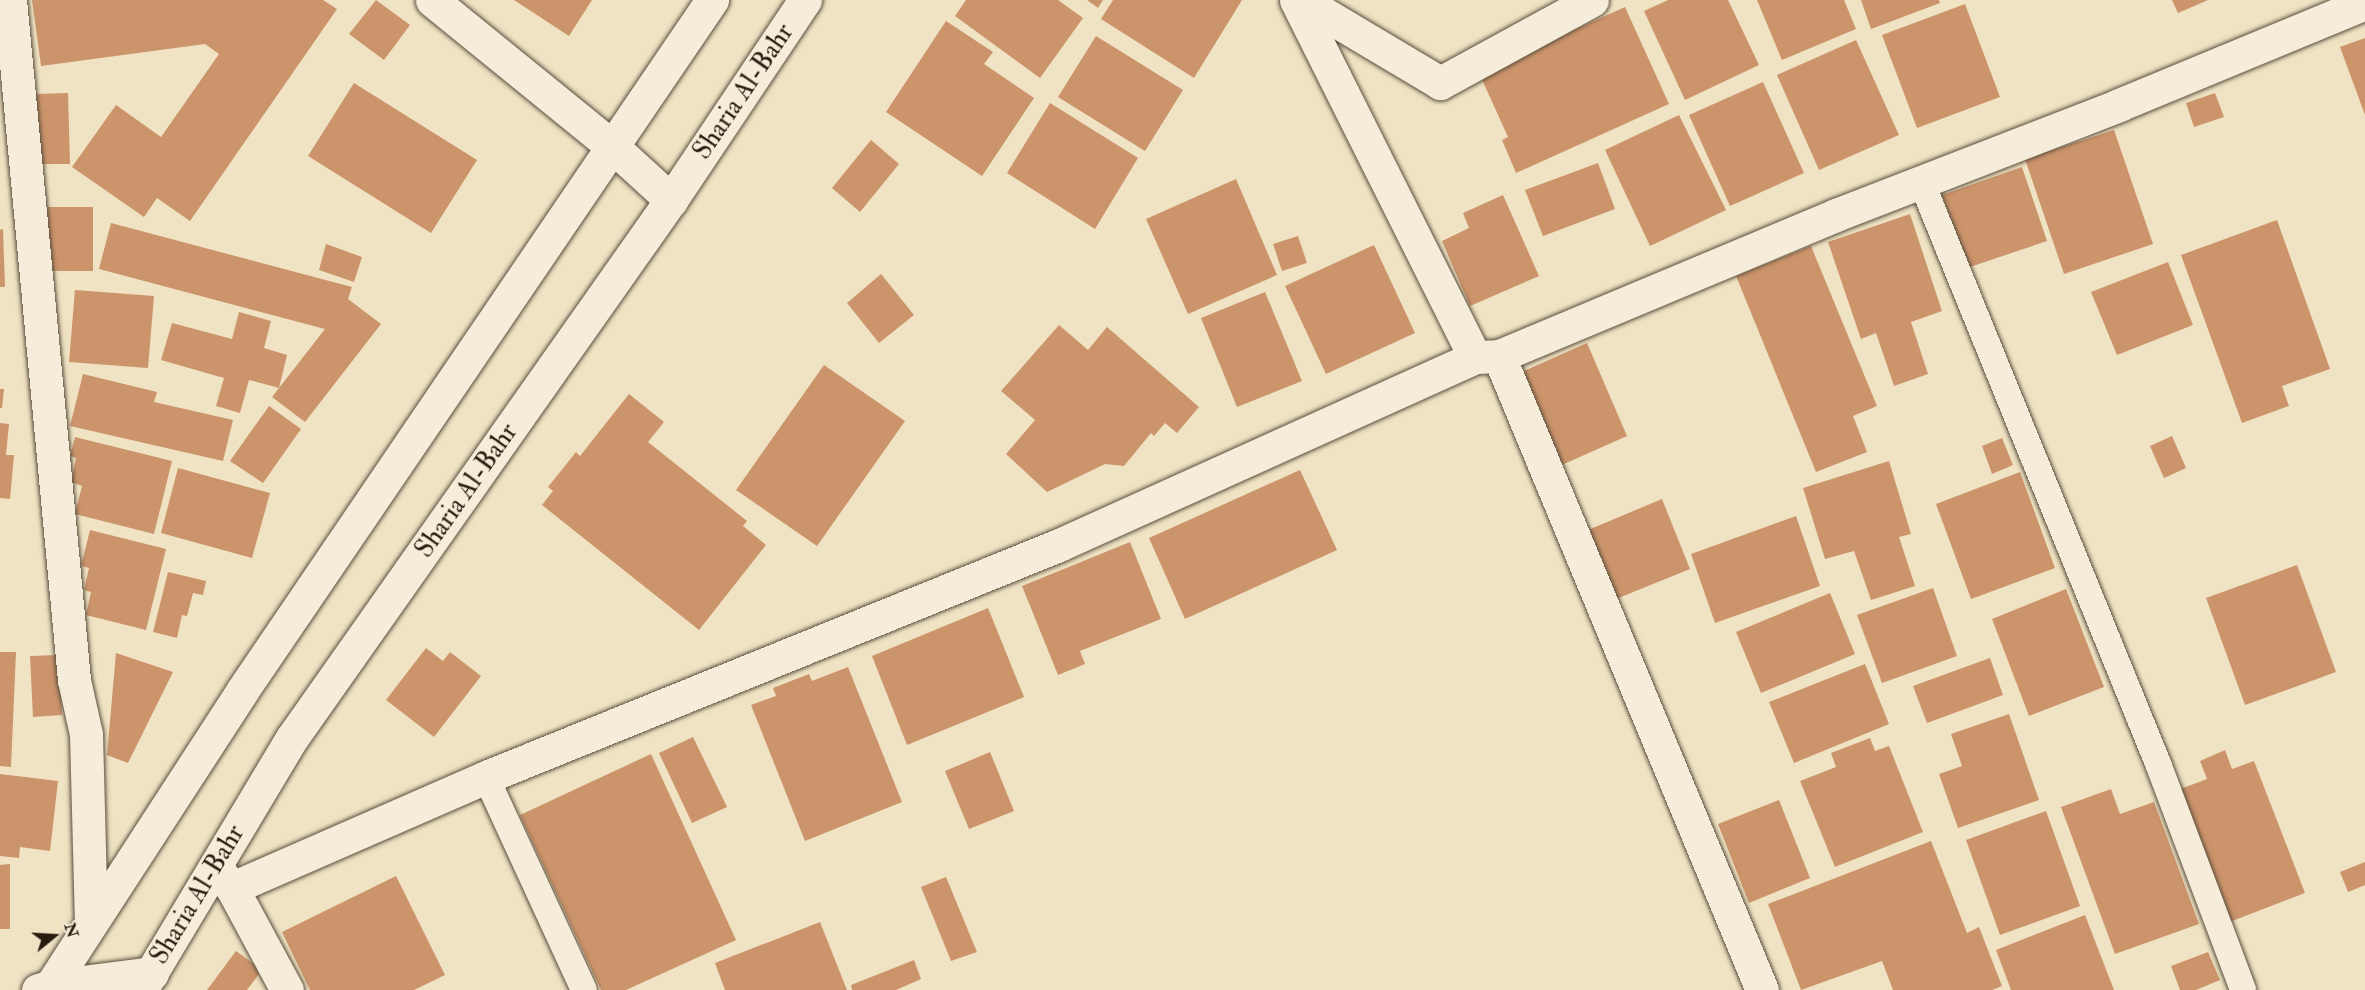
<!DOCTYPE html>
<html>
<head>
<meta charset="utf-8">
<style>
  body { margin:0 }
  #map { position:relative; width:2365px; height:990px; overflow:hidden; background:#efe3c4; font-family:"IM FELL Double Pica",serif }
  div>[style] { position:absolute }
  .building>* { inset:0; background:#cc946b }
  .roads { filter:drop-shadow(0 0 2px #5a4d3c) drop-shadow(0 0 2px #5a4d3c) }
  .service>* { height:26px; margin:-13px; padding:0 13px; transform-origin:13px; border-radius:13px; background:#f5edd9 }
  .minor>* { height:33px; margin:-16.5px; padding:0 16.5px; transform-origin:16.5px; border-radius:16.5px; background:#f5edd9 }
  .secondary>* { height:33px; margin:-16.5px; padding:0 16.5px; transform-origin:16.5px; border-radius:16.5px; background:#f5edd9 }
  span { translate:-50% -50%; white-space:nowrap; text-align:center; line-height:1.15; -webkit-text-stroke:5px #f5edd9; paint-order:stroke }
  .street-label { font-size:26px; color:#281b0f }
  .north { position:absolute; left:24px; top:906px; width:60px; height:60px; -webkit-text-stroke:4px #f5edd9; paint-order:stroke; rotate:72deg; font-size:16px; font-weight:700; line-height:24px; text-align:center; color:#281b0f }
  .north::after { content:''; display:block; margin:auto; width:21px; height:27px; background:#281b0f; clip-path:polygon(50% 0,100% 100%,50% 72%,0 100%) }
</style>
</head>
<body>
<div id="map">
  <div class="building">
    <i style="clip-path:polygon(32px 0,323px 0,337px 9px,190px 221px,157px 198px,144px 217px,72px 167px,116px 105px,161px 137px,219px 54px,205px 44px,41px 66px)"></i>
    <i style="clip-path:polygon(376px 0,410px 25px,384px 60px,349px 34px)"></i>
    <i style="clip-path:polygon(514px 0,592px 0,569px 36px)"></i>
    <i style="clip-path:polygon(966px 0,1058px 0,1083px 18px,1040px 78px,955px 16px)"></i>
    <i style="clip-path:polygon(1087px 0,1103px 0,1098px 8px)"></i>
    <i style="clip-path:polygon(1113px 0,1242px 0,1194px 78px,1101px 19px)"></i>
    <i style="clip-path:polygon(1668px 0,1728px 0,1759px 65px,1685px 100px,1644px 11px)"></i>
    <i style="clip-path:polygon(1757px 0,1844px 0,1856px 29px,1782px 60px)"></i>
    <i style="clip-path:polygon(1861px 0,1939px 0,1940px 3px,1871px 29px)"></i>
    <i style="clip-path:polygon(2172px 0,2208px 0,2178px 13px)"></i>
    <i style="clip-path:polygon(1965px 4px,2000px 97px,1917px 128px,1882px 35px)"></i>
    <i style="clip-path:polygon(1625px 7px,1669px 104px,1516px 173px,1502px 140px,1508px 137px,1479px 73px)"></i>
    <i style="clip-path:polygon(946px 21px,993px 52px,984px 64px,1034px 98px,982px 176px,886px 112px)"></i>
    <i style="clip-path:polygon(1096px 36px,1183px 90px,1145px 151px,1058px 97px)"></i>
    <i style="clip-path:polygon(2365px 38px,2365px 115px,2340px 47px)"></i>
    <i style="clip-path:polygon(1856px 40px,1899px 135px,1819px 170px,1777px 75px)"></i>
    <i style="clip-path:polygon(1763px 82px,1804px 173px,1730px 206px,1689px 115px)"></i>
    <i style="clip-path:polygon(354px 83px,477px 160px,431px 233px,308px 156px)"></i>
    <i style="clip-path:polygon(68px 93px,70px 164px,38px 164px,36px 94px)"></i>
    <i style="clip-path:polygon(2215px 93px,2224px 117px,2194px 127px,2186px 103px)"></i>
    <i style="clip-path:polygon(1050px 103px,1138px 158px,1095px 229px,1007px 173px)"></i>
    <i style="clip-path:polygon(1679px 115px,1726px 210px,1650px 246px,1605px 150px)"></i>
    <i style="clip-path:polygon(2114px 130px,2153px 244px,2064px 274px,2025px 159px)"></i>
    <i style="clip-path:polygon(871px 140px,899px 164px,860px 212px,832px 188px)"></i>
    <i style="clip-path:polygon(1598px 163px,1615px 209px,1543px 236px,1525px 190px)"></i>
    <i style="clip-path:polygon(2022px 167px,2047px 241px,1967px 268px,1942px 195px)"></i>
    <i style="clip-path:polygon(1236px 179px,1277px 275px,1188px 314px,1146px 219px)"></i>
    <i style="clip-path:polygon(1503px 195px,1539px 276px,1470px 306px,1442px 241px,1469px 228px,1463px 213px)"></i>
    <i style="clip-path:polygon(41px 207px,93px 207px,93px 271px,41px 271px)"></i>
    <i style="clip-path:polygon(1910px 214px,1942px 311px,1911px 322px,1928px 374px,1894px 386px,1876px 333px,1861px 339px,1828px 242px)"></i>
    <i style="clip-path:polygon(2277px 220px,2330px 369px,2282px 386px,2289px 406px,2242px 423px,2181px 255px)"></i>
    <i style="clip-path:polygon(111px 223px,352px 287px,348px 299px,381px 324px,305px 422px,272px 397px,325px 329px,99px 269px)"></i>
    <i style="clip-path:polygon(3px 229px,5px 287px,0 287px,0 230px)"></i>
    <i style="clip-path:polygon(1298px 236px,1307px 263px,1282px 271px,1273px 244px)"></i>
    <i style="clip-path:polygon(326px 244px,362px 257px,354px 282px,319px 270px)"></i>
    <i style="clip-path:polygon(1374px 245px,1415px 333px,1326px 374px,1285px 286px)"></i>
    <i style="clip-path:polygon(1811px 246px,1877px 406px,1853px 416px,1867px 452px,1816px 472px,1736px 276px)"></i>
    <i style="clip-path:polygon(2168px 262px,2193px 325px,2117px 355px,2091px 292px)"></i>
    <i style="clip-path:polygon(881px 274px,914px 315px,879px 343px,847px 303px)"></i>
    <i style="clip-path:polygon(75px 290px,154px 296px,148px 368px,69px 362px)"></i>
    <i style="clip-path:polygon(1265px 292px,1302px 381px,1237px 407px,1201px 318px)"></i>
    <i style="clip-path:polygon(239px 312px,271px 321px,264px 348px,287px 355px,279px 388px,249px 380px,240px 413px,216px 406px,224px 378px,161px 360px,172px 323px,232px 339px)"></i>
    <i style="clip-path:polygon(1059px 325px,1088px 350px,1107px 327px,1199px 407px,1177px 433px,1165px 423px,1154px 436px,1151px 433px,1124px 466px,1105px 464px,1047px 492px,1006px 454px,1035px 420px,1001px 391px)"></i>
    <i style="clip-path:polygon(1587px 343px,1627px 436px,1555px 468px,1515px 375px)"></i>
    <i style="clip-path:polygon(824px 365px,905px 421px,817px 546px,736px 490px)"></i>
    <i style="clip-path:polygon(83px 374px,157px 392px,154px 402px,233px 420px,223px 461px,70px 426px)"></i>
    <i style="clip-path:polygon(0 389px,4px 389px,2px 408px,0 408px)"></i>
    <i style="clip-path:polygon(629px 394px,664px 422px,648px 442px,747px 521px,743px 526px,766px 545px,699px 630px,542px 505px,553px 491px,548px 487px,576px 452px,580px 456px)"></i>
    <i style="clip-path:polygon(269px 406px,301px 429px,263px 483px,230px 461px)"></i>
    <i style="clip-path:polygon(0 423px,9px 424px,6px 455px,14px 455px,10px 499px,0 498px)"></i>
    <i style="clip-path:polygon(2172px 436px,2186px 468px,2164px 478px,2150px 446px)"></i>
    <i style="clip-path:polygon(75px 437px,172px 461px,154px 534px,75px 514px,82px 486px,71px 482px,76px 458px,70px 456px)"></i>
    <i style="clip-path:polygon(2002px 438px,2013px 465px,1992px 474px,1982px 446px)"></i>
    <i style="clip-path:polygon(1889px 461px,1911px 534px,1899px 537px,1915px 586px,1871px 600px,1854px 551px,1825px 559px,1803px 488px)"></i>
    <i style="clip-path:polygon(178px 468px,270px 493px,252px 558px,161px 533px)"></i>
    <i style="clip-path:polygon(1300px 470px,1337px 550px,1185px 619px,1149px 538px)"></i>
    <i style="clip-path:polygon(2020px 472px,2055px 568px,1971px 599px,1936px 504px)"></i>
    <i style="clip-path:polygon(1662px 499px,1690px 569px,1616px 599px,1588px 530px)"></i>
    <i style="clip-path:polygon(1796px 516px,1820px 586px,1715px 623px,1691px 554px)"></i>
    <i style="clip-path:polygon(90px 530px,166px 549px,146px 630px,86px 615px,91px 592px,84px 590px,89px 568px,81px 566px)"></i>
    <i style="clip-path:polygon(1130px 542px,1161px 619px,1080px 651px,1085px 664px,1058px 675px,1022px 586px)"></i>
    <i style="clip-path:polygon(2297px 565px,2336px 672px,2245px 705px,2206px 598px)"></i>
    <i style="clip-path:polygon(168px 572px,206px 581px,203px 595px,193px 593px,187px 616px,182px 615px,177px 638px,153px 632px)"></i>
    <i style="clip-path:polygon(1933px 588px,1957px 656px,1882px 683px,1857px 615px)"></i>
    <i style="clip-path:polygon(2066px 589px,2104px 687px,2029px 716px,1992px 619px)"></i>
    <i style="clip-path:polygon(1830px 593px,1855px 654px,1761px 693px,1736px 632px)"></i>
    <i style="clip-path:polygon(988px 608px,1024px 697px,907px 745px,872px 656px)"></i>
    <i style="clip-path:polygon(426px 648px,443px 661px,450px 652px,481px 676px,434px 737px,386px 700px)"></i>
    <i style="clip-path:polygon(0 652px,16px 652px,11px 767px,0 766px)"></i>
    <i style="clip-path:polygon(116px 653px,173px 672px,128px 763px,107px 755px)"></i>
    <i style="clip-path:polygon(59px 655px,62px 715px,33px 717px,30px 656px)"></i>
    <i style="clip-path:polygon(1990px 658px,2003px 695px,1927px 723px,1913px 686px)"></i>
    <i style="clip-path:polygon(1865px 664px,1889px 724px,1794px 763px,1769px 702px)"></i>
    <i style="clip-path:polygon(848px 667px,902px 802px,805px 841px,751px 705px,776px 696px,773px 688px,809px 674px,812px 681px)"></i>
    <i style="clip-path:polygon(2009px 714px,2039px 800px,1958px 828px,1939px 774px,1962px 766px,1951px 734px)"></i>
    <i style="clip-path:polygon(693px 737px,727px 807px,692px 823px,659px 753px)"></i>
    <i style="clip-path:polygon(1870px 738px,1875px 751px,1889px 746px,1923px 832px,1835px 867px,1800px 781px,1836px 767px,1831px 753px)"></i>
    <i style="clip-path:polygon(2225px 750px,2232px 769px,2254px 761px,2305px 893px,2227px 923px,2175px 791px,2207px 779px,2200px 761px)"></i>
    <i style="clip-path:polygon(990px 752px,1014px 811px,969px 829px,945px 771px)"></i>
    <i style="clip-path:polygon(651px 754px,736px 940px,626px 990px,601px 990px,520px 815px)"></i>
    <i style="clip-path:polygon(0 774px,58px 781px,50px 851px,20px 847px,19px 858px,0 856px)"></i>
    <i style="clip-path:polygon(2111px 789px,2120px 814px,2154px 802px,2199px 924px,2115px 954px,2061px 807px)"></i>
    <i style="clip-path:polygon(1779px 800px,1810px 878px,1749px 903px,1718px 824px)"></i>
    <i style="clip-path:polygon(2046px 811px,2080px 906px,2000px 935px,1966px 840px)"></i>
    <i style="clip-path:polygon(1931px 841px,1967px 933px,1979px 927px,2002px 986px,1992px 990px,1893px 990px,1882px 961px,1801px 990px,1768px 904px)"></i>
    <i style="clip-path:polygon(2365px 862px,2365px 885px,2348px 892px,2340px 872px)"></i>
    <i style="clip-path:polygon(10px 864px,10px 929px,0 929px,0 865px)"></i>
    <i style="clip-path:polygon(396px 876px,445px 975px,414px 990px,310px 990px,282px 932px)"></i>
    <i style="clip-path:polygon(946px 877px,977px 952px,951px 961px,921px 887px)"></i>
    <i style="clip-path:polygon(2085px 915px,2114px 990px,2011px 990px,1996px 950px)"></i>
    <i style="clip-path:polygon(820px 922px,847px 990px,725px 990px,715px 963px)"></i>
    <i style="clip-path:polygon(236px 951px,262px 970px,247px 990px,207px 990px)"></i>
    <i style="clip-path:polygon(2208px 952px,2220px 980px,2196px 990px,2180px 990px,2171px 966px)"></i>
    <i style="clip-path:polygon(914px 960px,921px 979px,896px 990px,852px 990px,851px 985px)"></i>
  </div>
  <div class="roads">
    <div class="service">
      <i style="left:1921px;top:181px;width:632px;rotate:67.86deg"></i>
      <i style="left:2159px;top:766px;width:239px;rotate:69.4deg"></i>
      <i style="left:486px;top:777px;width:234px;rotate:65.3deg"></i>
    </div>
    <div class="minor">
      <i style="left:10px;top:0;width:683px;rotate:84.62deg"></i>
      <i style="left:74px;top:680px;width:55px;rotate:77.5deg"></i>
      <i style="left:86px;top:734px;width:189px;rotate:88.5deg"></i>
      <i style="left:432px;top:0;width:233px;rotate:39.1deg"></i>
      <i style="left:613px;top:147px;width:79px;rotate:42.4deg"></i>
      <i style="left:1296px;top:0;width:399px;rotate:63.4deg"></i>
      <i style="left:1301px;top:0;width:162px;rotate:30.8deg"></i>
      <i style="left:1440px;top:83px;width:173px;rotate:-28.6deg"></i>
      <i style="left:1499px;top:356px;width:686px;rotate:67.47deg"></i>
      <i style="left:216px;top:867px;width:26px;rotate:53deg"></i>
      <i style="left:232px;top:888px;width:277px;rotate:-23.6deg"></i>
      <i style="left:486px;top:777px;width:618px;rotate:-22.04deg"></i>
      <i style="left:1059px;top:545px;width:457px;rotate:-24.3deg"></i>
      <i style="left:1475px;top:357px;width:24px;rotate:-2deg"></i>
      <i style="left:1499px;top:356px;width:365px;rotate:-22.7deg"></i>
      <i style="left:1836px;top:215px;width:304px;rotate:-21.2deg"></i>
      <i style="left:2119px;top:105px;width:266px;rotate:-22.5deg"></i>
      <i style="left:232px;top:888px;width:116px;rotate:61.7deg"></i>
      <i style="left:38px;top:990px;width:14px;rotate:-17deg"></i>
      <i style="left:51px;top:986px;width:102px;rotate:-7.3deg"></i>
    </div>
    <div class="secondary">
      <i style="left:48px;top:990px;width:356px;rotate:-57deg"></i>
      <i style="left:242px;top:691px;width:836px;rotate:-55.78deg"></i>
      <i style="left:141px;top:990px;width:294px;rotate:-59.1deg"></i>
      <i style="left:292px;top:738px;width:658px;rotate:-54.84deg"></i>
      <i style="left:671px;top:200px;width:241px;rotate:-56.2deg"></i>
    </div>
  </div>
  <div class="street-label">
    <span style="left:744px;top:92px;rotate:-56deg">Sharia Al-Bahr</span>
    <span style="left:467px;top:491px;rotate:-55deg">Sharia Al-Bahr</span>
    <span style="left:198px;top:895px;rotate:-59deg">Sharia Al-Bahr</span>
  </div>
  <div class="north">N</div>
</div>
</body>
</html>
